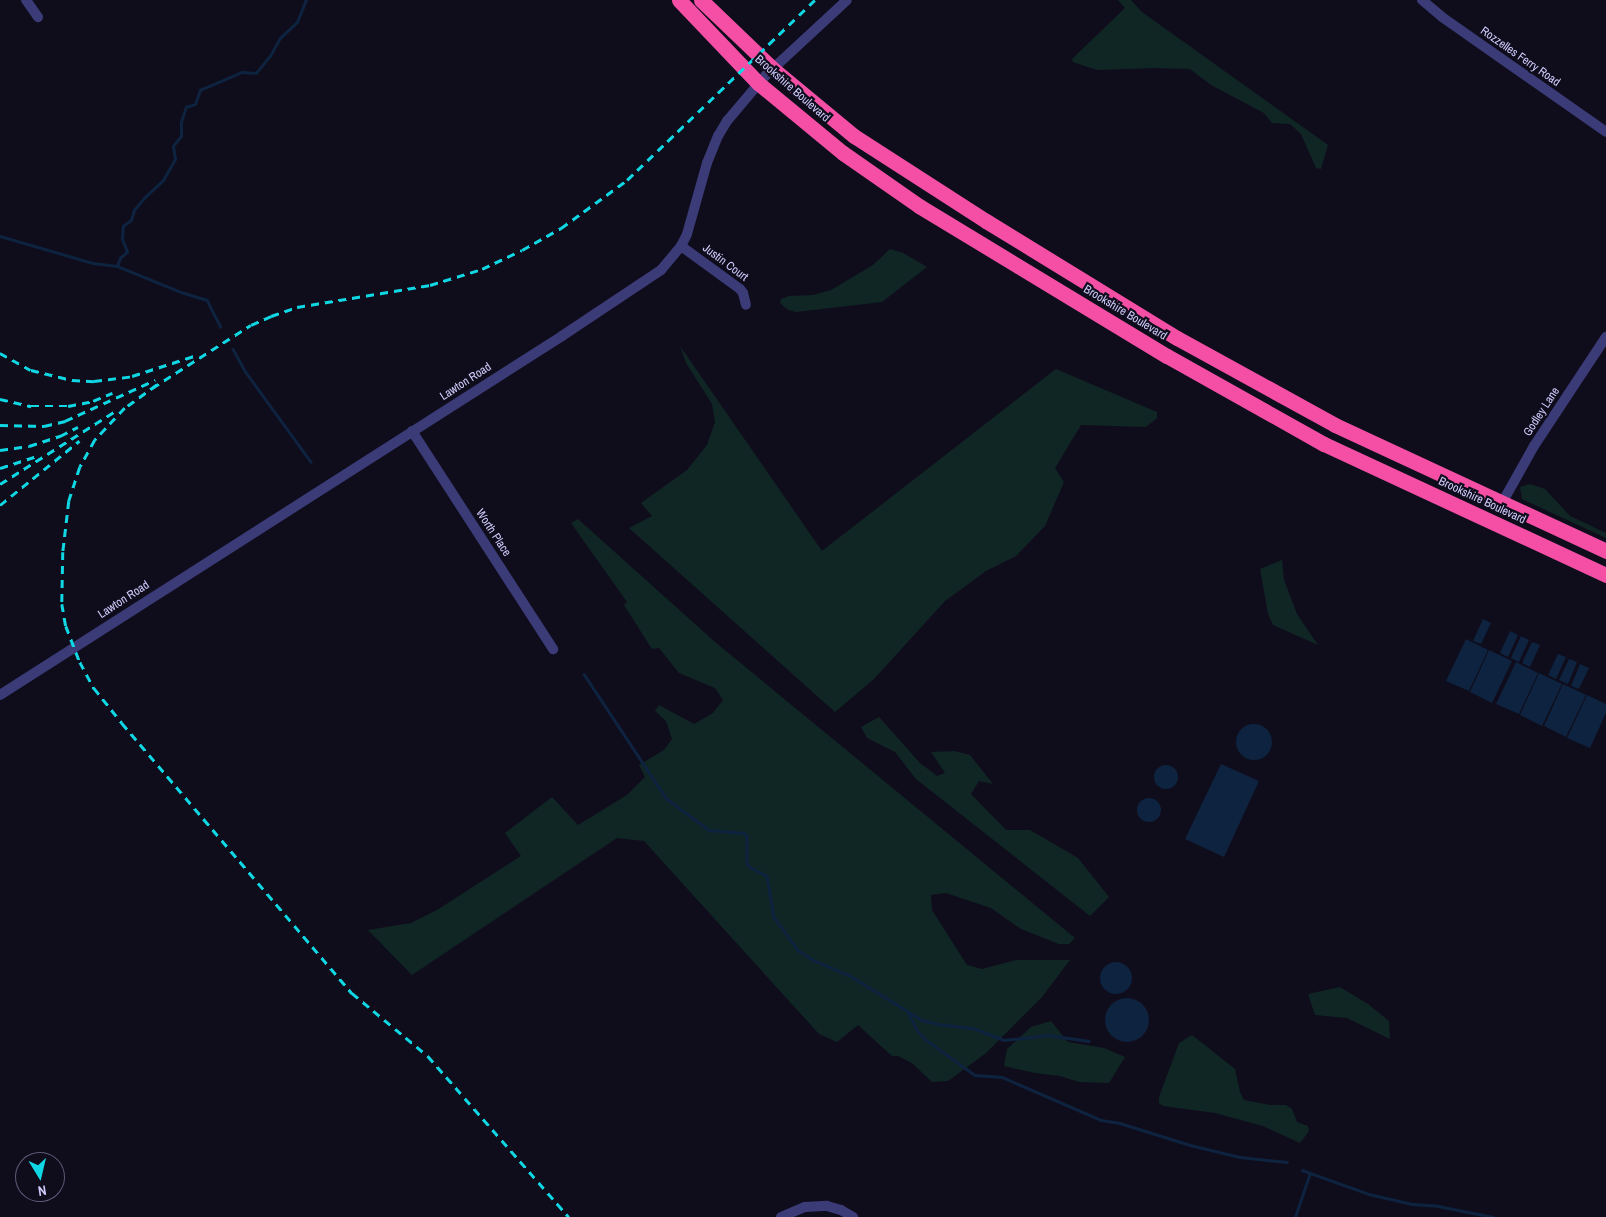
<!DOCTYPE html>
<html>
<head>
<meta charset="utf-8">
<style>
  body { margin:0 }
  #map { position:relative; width:1606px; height:1217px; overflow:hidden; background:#0f0d1c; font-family:"Archivo Narrow",sans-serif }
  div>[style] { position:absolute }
  .green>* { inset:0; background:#102624 }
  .water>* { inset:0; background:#0e233f }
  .round { border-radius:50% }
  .stream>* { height:2.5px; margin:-1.25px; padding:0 1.25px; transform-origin:1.25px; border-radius:1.25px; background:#0e233f }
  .minor>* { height:10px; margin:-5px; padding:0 5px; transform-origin:5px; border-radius:5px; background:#3b3b78 }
  .highway>* { height:15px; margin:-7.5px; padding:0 7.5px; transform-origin:7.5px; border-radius:7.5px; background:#f44fa5 }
  .rail>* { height:2.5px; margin-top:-1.25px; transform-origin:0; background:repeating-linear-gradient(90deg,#0fd8e4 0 8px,transparent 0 14px) }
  span { translate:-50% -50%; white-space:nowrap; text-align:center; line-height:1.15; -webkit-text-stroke:4.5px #0f0d1c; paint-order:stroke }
  .street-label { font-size:12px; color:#cfcbfc }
  .north { position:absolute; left:15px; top:1152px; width:50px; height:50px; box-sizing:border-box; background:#0f0d1c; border:1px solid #5c5976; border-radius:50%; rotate:171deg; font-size:14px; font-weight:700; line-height:20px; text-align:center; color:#cfcbfc }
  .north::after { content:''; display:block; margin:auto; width:18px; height:22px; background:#0fd8e4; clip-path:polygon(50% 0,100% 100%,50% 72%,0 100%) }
</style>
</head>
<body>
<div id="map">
  <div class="green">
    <i style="clip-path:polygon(1118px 0,1131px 0,1142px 12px,1328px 145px,1321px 169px,1316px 168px,1301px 134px,1290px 124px,1272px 123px,1264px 113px,1211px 85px,1190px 69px,1154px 68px,1097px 70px,1073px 62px,1072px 59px,1125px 8px)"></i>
    <i style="clip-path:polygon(890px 249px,903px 253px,927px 267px,882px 302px,796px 312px,788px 310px,780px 303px,781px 299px,789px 296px,813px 295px,831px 290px,873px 265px)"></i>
    <i style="clip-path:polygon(680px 346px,822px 551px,1056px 369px,1157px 412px,1157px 418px,1146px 427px,1081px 425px,1055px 468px,1064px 482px,1045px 526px,1016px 556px,986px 571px,945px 601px,874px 679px,835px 712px,629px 528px,652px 516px,641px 503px,687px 470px,707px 445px,715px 422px,712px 404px,686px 363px)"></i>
    <i style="clip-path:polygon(1530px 484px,1545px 489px,1570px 516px,1606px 533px,1606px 538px,1522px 499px,1520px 487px)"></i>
    <i style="clip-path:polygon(578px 519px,715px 642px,1075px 938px,1069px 944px,1059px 944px,1021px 929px,991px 908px,946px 893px,931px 895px,932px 910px,967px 965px,982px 969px,1016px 960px,1070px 960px,1042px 997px,986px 1053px,948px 1081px,932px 1082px,912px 1063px,898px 1056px,892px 1056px,858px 1025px,837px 1042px,819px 1034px,644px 841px,617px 838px,412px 975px,368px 930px,411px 923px,437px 910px,521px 856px,505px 833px,552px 797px,578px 825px,627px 795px,645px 777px,639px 765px,664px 750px,672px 739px,666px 721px,655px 711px,659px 705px,694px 724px,713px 713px,723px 700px,715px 688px,679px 673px,659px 648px,652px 649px,624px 605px,627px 602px,571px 523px)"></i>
    <i style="clip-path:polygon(1282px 560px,1284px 580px,1297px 614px,1318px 645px,1273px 625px,1268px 614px,1260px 569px)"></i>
    <i style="clip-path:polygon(879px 717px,920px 763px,937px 776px,945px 773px,931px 752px,954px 751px,970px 755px,993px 784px,979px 781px,971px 794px,1006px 830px,1030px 830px,1078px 858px,1109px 897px,1090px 916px,916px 779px,895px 752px,867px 738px,861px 727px)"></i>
    <i style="clip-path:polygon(1340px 987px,1368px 1004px,1389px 1021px,1390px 1039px,1347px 1018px,1315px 1015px,1308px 994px)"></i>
    <i style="clip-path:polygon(1051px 1021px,1068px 1042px,1104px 1048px,1125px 1057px,1109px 1083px,1079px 1082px,1060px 1076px,1035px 1073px,1004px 1066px,1007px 1049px,1031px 1027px)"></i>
    <i style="clip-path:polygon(1192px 1035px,1235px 1069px,1240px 1092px,1244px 1100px,1270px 1105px,1286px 1105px,1292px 1109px,1297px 1122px,1308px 1126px,1309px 1131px,1300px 1143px,1263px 1126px,1215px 1113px,1163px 1106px,1159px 1103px,1159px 1097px,1179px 1043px)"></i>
  </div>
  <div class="water">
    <i style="clip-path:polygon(1483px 619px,1491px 623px,1481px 644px,1473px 641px)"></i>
    <i style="clip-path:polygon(1510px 631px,1518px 635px,1508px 657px,1500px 653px)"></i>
    <i style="clip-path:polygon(1521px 636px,1529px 640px,1519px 662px,1511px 658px)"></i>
    <i style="clip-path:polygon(1466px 639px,1488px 650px,1469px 691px,1446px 681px)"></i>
    <i style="clip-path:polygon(1532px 642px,1540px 645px,1530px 667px,1522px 663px)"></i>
    <i style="clip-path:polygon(1489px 650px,1512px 661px,1492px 703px,1470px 692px)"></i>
    <i style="clip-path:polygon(1558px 654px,1566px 657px,1556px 679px,1548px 675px)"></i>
    <i style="clip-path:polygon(1569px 659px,1577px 662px,1568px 684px,1559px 680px)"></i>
    <i style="clip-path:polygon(1516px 662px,1538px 673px,1519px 714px,1496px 704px)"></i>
    <i style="clip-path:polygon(1580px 664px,1589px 668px,1579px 689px,1571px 686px)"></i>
    <i style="clip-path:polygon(1539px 673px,1562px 684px,1542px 726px,1520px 715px)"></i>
    <i style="clip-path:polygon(1563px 684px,1586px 695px,1566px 737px,1544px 726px)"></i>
    <i style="clip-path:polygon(1587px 695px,1606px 704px,1606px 713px,1590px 748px,1567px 738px)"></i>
    <i class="round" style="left:1236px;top:724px;width:36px;height:36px"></i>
    <i style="clip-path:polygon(1221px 764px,1259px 781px,1224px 857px,1185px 839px)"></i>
    <i class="round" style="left:1154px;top:765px;width:24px;height:24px"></i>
    <i class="round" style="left:1137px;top:798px;width:24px;height:24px"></i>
    <i class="round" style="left:1100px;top:962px;width:32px;height:32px"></i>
    <i class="round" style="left:1105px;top:998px;width:44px;height:44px"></i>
  </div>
  <div class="stream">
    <i style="left:0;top:236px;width:97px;rotate:16.2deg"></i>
    <i style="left:93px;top:263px;width:24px;rotate:7deg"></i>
    <i style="left:117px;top:266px;width:69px;rotate:22.1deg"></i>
    <i style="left:181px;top:292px;width:27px;rotate:17deg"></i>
    <i style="left:207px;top:300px;width:30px;rotate:63deg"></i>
    <i style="left:117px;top:266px;width:9px;rotate:-69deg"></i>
    <i style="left:120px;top:258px;width:9px;rotate:-41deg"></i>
    <i style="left:127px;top:252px;width:14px;rotate:-111deg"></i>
    <i style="left:122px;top:239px;width:13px;rotate:-86deg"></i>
    <i style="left:123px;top:226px;width:10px;rotate:-37deg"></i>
    <i style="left:131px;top:220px;width:10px;rotate:-73deg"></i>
    <i style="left:134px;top:210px;width:16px;rotate:-50deg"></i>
    <i style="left:144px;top:198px;width:26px;rotate:-43deg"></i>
    <i style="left:163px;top:180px;width:24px;rotate:-60deg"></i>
    <i style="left:175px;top:159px;width:13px;rotate:-99deg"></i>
    <i style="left:173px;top:146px;width:13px;rotate:-51deg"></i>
    <i style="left:181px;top:136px;width:14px;rotate:-90deg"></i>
    <i style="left:181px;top:122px;width:16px;rotate:-72deg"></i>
    <i style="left:186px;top:107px;width:9px;rotate:-18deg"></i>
    <i style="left:195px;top:104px;width:15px;rotate:-70deg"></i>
    <i style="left:200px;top:90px;width:46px;rotate:-23.2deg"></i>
    <i style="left:242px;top:72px;width:14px;rotate:4deg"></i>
    <i style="left:256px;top:73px;width:22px;rotate:-51deg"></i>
    <i style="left:270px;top:56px;width:21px;rotate:-61deg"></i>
    <i style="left:280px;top:38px;width:23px;rotate:-43deg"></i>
    <i style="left:297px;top:22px;width:24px;rotate:-68deg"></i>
    <i style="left:233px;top:349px;width:25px;rotate:61deg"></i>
    <i style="left:245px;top:371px;width:112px;rotate:54deg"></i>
    <i style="left:584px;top:674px;width:149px;rotate:56.5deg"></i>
    <i style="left:666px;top:798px;width:54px;rotate:36.7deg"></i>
    <i style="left:709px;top:830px;width:35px;rotate:5deg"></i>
    <i style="left:744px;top:833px;width:4px;rotate:45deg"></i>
    <i style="left:747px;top:836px;width:27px;rotate:90deg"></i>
    <i style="left:747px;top:863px;width:5px;rotate:53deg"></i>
    <i style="left:750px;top:867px;width:19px;rotate:28deg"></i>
    <i style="left:767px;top:876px;width:42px;rotate:80.3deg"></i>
    <i style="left:774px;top:917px;width:41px;rotate:54deg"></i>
    <i style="left:798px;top:950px;width:18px;rotate:34deg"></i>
    <i style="left:813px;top:960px;width:39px;rotate:23deg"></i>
    <i style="left:849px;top:975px;width:86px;rotate:31.7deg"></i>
    <i style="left:922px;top:1020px;width:16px;rotate:14deg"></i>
    <i style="left:938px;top:1024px;width:35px;rotate:7deg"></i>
    <i style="left:973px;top:1028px;width:33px;rotate:21deg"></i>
    <i style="left:1004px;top:1040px;width:44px;rotate:-6.5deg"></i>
    <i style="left:1048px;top:1035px;width:41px;rotate:8.3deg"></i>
    <i style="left:909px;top:1014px;width:18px;rotate:63deg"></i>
    <i style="left:917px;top:1030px;width:12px;rotate:48deg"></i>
    <i style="left:925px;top:1039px;width:62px;rotate:35.8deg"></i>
    <i style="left:975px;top:1075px;width:27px;rotate:4deg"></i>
    <i style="left:1002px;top:1077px;width:108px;rotate:23.5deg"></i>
    <i style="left:1101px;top:1120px;width:19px;rotate:9deg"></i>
    <i style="left:1120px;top:1123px;width:73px;rotate:17.4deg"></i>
    <i style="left:1190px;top:1145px;width:51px;rotate:13.5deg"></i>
    <i style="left:1240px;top:1157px;width:47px;rotate:6.1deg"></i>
    <i style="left:1302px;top:1170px;width:71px;rotate:19.7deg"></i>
    <i style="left:1369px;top:1194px;width:44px;rotate:13.1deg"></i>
    <i style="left:1412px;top:1204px;width:26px;rotate:4deg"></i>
    <i style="left:1438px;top:1206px;width:56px;rotate:11.3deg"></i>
    <i style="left:1295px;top:1217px;width:46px;rotate:-71.2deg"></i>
  </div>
  <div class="minor">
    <i style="left:26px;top:0;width:21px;rotate:55deg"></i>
    <i style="left:1422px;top:0;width:26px;rotate:40deg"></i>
    <i style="left:1442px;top:17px;width:200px;rotate:35deg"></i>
    <i style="left:681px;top:246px;width:73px;rotate:36.1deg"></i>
    <i style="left:740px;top:289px;width:5px;rotate:53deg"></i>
    <i style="left:743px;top:293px;width:12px;rotate:76deg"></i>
    <i style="left:412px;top:431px;width:260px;rotate:57.1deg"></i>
    <i style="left:1502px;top:503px;width:65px;rotate:-60.7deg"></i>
    <i style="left:1534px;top:446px;width:131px;rotate:-56.6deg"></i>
    <i style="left:0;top:695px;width:667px;rotate:-32.57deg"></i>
    <i style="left:562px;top:336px;width:119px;rotate:-33.7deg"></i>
    <i style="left:661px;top:270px;width:31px;rotate:-50deg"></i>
    <i style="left:681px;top:246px;width:13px;rotate:-63deg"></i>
    <i style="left:687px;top:234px;width:74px;rotate:-74.3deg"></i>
    <i style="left:707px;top:163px;width:29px;rotate:-68deg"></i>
    <i style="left:718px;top:136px;width:17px;rotate:-59deg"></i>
    <i style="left:727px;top:121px;width:60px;rotate:-49.7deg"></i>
    <i style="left:766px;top:75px;width:110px;rotate:-42.8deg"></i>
    <i style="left:781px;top:1217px;width:26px;rotate:-23deg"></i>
    <i style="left:805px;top:1207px;width:22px;rotate:-3deg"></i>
    <i style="left:827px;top:1206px;width:15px;rotate:16deg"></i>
    <i style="left:841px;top:1210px;width:14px;rotate:30deg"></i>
  </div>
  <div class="highway">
    <i style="left:679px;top:0;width:115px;rotate:46.4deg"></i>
    <i style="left:758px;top:83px;width:110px;rotate:39.5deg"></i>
    <i style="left:843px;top:153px;width:93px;rotate:34.9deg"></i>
    <i style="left:919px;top:206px;width:290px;rotate:31.2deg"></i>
    <i style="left:1167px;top:356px;width:180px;rotate:29.3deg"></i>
    <i style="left:1324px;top:444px;width:311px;rotate:24.9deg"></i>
    <i style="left:701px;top:0;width:100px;rotate:43.8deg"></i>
    <i style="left:773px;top:69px;width:105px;rotate:39.6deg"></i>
    <i style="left:854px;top:136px;width:157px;rotate:32.8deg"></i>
    <i style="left:986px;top:221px;width:224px;rotate:31.5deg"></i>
    <i style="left:1177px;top:338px;width:180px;rotate:28.8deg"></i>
    <i style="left:1335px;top:425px;width:299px;rotate:24.9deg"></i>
  </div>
  <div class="rail">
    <i style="left:0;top:353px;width:35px;rotate:29deg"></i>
    <i style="left:31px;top:370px;width:42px;rotate:13.7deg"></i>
    <i style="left:72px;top:380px;width:22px;rotate:3deg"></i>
    <i style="left:94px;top:381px;width:38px;rotate:-7deg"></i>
    <i style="left:132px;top:376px;width:65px;rotate:-17.9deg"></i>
    <i style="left:157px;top:385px;width:39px;rotate:144deg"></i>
    <i style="left:125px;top:408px;width:44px;rotate:133.2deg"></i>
    <i style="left:95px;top:440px;width:31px;rotate:119deg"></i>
    <i style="left:80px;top:467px;width:36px;rotate:108deg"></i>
    <i style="left:69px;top:501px;width:51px;rotate:96.7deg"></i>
    <i style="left:63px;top:552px;width:52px;rotate:91.1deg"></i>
    <i style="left:62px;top:604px;width:22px;rotate:80deg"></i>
    <i style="left:66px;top:626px;width:39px;rotate:69deg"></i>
    <i style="left:80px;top:662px;width:30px;rotate:62deg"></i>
    <i style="left:94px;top:688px;width:45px;rotate:51.3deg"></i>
    <i style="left:122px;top:723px;width:355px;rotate:49.6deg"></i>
    <i style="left:352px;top:993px;width:99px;rotate:39.7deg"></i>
    <i style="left:428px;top:1056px;width:214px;rotate:48.8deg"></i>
    <i style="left:152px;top:388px;width:117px;rotate:-32.5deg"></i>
    <i style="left:251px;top:325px;width:22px;rotate:-24deg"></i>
    <i style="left:271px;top:316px;width:28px;rotate:-19deg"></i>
    <i style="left:297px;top:307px;width:135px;rotate:-9.4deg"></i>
    <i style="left:430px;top:285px;width:54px;rotate:-17.1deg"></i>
    <i style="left:482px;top:269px;width:44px;rotate:-25.4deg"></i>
    <i style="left:522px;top:250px;width:45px;rotate:-29.4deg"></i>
    <i style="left:561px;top:228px;width:82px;rotate:-36deg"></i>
    <i style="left:627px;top:180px;width:260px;rotate:-43.8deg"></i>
    <i style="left:0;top:399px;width:32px;rotate:13deg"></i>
    <i style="left:31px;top:406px;width:37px"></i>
    <i style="left:68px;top:406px;width:25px;rotate:-11deg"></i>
    <i style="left:93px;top:401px;width:21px;rotate:-23deg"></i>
    <i style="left:0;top:425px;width:44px;rotate:1.3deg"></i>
    <i style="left:44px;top:426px;width:22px;rotate:-13deg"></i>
    <i style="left:65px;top:421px;width:99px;rotate:-24.5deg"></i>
    <i style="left:0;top:450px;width:29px;rotate:-8deg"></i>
    <i style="left:29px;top:446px;width:33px;rotate:-18deg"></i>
    <i style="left:60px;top:436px;width:20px;rotate:-27deg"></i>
    <i style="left:0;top:468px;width:38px;rotate:-18deg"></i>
    <i style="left:0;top:484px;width:135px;rotate:-32.3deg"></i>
    <i style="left:0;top:505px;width:102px;rotate:-39deg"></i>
  </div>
  <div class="street-label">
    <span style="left:1520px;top:57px;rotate:35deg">Rozzelles Ferry Road</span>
    <span style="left:792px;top:89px;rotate:41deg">Brookshire Boulevard</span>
    <span style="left:725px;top:263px;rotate:37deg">Justin Court</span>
    <span style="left:1125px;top:313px;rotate:31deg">Brookshire Boulevard</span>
    <span style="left:466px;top:382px;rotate:-33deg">Lawton Road</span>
    <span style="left:1542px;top:412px;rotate:-57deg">Godley Lane</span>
    <span style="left:1482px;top:501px;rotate:25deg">Brookshire Boulevard</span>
    <span style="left:493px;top:533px;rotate:57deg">Worth Place</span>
    <span style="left:124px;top:600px;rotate:-33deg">Lawton Road</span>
  </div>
  <div class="north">N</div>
</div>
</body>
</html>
